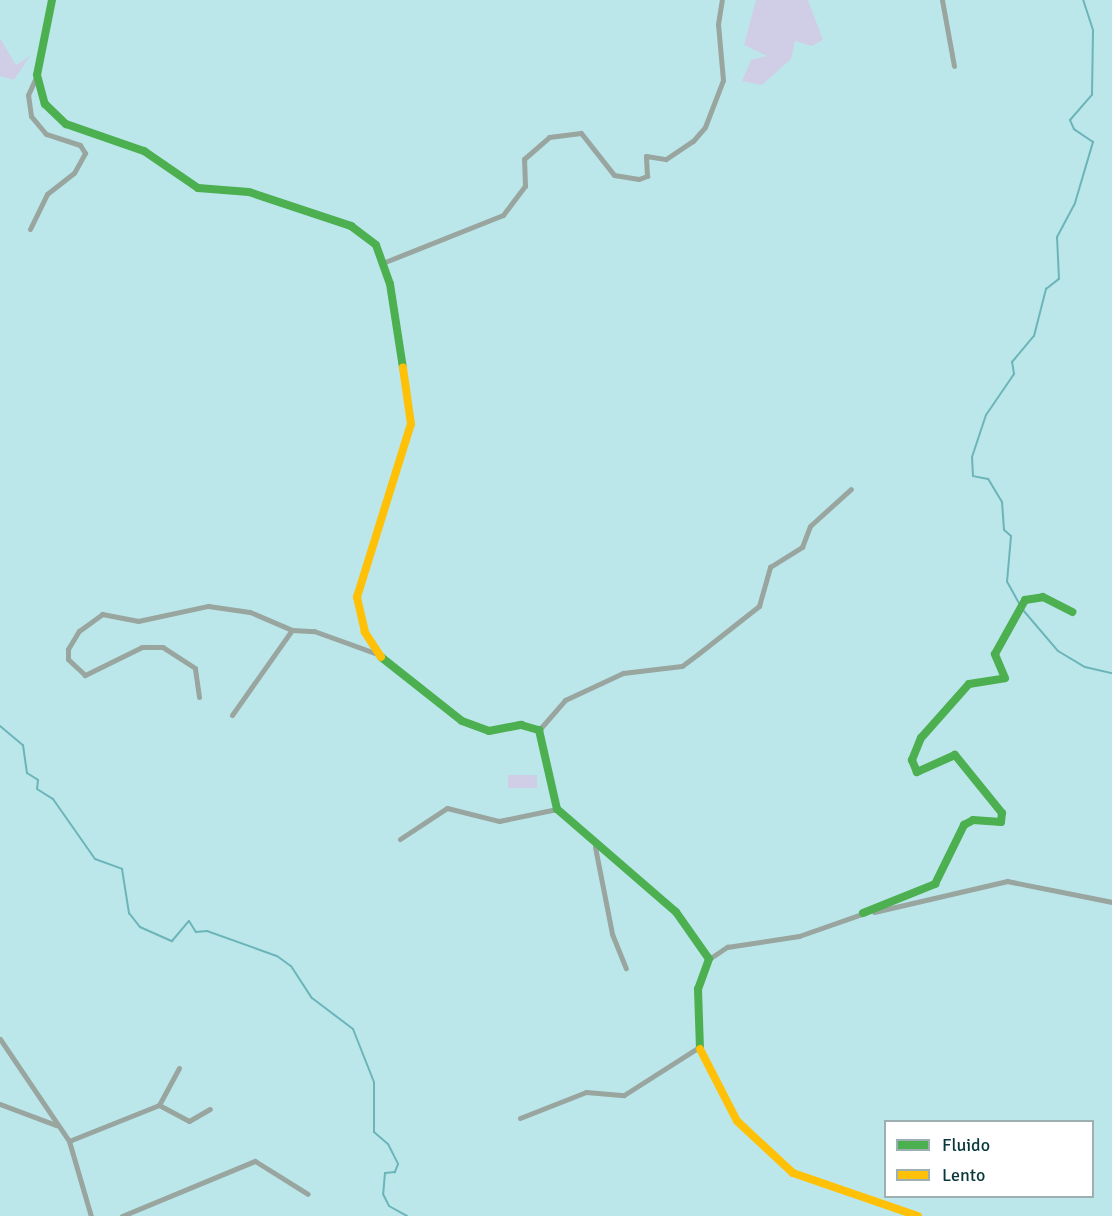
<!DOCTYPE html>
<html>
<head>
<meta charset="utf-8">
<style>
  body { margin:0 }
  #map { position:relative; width:1112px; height:1216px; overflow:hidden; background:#bce7ea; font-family:Signika,sans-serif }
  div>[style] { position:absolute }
  .green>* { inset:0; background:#d0cee7 }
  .stream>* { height:2px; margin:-1px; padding:0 1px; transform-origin:1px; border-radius:1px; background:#6bb5ba }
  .street>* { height:5px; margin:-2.5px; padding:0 2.5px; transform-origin:2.5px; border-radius:2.5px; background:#99a59f }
  .fast>* { height:8px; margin:-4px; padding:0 4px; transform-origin:4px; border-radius:4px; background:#4caf50 }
  .slow>* { height:8px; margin:-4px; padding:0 4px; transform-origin:4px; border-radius:4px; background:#ffc107 }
  span { translate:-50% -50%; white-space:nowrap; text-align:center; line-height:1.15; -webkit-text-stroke:4.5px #fff; paint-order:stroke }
  .legend { position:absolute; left:884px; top:1120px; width:210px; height:78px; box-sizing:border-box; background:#fff; border:2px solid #9dafb1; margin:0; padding:8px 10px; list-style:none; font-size:18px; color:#09383c }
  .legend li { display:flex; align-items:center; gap:12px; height:30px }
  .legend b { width:30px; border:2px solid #9dafb1 }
</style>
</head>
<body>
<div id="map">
  <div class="green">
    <i style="clip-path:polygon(756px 0,808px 0,823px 40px,812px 46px,795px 41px,791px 59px,762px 85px,742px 81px,751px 60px,767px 56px,744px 45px)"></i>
    <i style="clip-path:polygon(0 38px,16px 65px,30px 56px,14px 80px,0 76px)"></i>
    <i style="clip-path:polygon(508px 775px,537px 775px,537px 788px,508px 788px)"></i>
  </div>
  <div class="stream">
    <i style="left:1020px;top:605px;width:26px;rotate:-119deg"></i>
    <i style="left:1007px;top:582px;width:46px;rotate:-85deg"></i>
    <i style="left:1011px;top:536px;width:9px;rotate:-139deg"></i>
    <i style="left:1004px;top:530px;width:28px;rotate:-94deg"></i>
    <i style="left:1002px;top:502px;width:27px;rotate:-121deg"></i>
    <i style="left:988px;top:479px;width:15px;rotate:-169deg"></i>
    <i style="left:973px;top:476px;width:19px;rotate:-93deg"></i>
    <i style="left:972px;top:457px;width:44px;rotate:-71.6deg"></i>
    <i style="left:986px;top:415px;width:50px;rotate:-55.7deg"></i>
    <i style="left:1014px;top:374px;width:12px;rotate:-99deg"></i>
    <i style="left:1012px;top:362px;width:34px;rotate:-50deg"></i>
    <i style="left:1034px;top:336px;width:49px;rotate:-75.7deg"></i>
    <i style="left:1046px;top:289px;width:16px;rotate:-38deg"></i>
    <i style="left:1059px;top:279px;width:42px;rotate:-92.7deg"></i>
    <i style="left:1057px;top:237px;width:38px;rotate:-62deg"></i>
    <i style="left:1075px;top:203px;width:64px;rotate:-73.6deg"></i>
    <i style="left:1093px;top:142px;width:23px;rotate:-146deg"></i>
    <i style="left:1074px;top:129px;width:10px;rotate:-114deg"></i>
    <i style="left:1070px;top:120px;width:33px;rotate:-49deg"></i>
    <i style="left:1092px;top:95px;width:65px;rotate:-89.1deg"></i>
    <i style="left:1093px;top:30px;width:32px;rotate:-108deg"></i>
    <i style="left:1023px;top:610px;width:54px;rotate:49.5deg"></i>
    <i style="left:1058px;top:651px;width:31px;rotate:31deg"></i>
    <i style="left:1085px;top:667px;width:28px;rotate:13deg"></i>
    <i style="left:0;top:726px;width:30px;rotate:40deg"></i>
    <i style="left:23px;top:745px;width:28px;rotate:82deg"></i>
    <i style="left:27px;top:773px;width:13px;rotate:32deg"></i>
    <i style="left:38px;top:780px;width:9px;rotate:96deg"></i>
    <i style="left:37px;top:789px;width:19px;rotate:32deg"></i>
    <i style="left:53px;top:799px;width:73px;rotate:55deg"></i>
    <i style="left:95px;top:859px;width:29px;rotate:20deg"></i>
    <i style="left:122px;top:869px;width:45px;rotate:81deg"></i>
    <i style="left:129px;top:913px;width:18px;rotate:52deg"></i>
    <i style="left:140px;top:927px;width:35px;rotate:24deg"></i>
    <i style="left:172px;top:941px;width:26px;rotate:-50deg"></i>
    <i style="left:189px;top:921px;width:13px;rotate:58deg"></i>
    <i style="left:196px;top:932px;width:11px;rotate:-5deg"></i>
    <i style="left:207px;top:931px;width:74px;rotate:19.7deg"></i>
    <i style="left:277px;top:956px;width:17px;rotate:36deg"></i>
    <i style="left:291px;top:966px;width:38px;rotate:57deg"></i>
    <i style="left:312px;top:998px;width:51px;rotate:37.1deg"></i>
    <i style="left:353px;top:1029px;width:57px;rotate:68.4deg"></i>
    <i style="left:374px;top:1082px;width:50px;rotate:90deg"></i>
    <i style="left:374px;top:1132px;width:18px;rotate:41deg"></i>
    <i style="left:388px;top:1144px;width:22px;rotate:63deg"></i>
    <i style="left:398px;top:1164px;width:9px;rotate:111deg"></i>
    <i style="left:395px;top:1172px;width:10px;rotate:174deg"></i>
    <i style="left:385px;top:1173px;width:21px;rotate:95deg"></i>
    <i style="left:383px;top:1194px;width:13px;rotate:63deg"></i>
    <i style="left:389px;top:1206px;width:21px;rotate:29deg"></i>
  </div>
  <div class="street">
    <i style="left:942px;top:0;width:67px;rotate:79.7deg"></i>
    <i style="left:30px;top:229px;width:39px;rotate:-64deg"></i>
    <i style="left:47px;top:194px;width:34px;rotate:-38deg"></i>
    <i style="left:74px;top:173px;width:23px;rotate:-61deg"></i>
    <i style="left:85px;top:153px;width:9px;rotate:-122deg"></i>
    <i style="left:80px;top:145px;width:36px;rotate:-162deg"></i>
    <i style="left:46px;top:134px;width:23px;rotate:-130deg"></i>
    <i style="left:31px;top:116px;width:21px;rotate:-98deg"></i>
    <i style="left:28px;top:95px;width:22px;rotate:-66deg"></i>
    <i style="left:385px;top:262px;width:127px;rotate:-21.7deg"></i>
    <i style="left:503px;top:215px;width:36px;rotate:-53deg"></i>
    <i style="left:525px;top:186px;width:27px;rotate:-92deg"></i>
    <i style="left:524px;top:159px;width:33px;rotate:-41deg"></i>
    <i style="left:549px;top:137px;width:32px;rotate:-7deg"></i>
    <i style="left:581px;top:133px;width:53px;rotate:51.8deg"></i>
    <i style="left:614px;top:175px;width:25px;rotate:9deg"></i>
    <i style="left:639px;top:179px;width:9px;rotate:-21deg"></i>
    <i style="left:647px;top:176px;width:20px;rotate:-93deg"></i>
    <i style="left:646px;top:156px;width:20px;rotate:9deg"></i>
    <i style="left:666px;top:159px;width:32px;rotate:-34deg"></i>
    <i style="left:693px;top:141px;width:18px;rotate:-49deg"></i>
    <i style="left:705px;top:127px;width:50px;rotate:-69deg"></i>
    <i style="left:723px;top:80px;width:56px;rotate:-95.1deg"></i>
    <i style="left:718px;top:24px;width:24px;rotate:-81deg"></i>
    <i style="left:199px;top:697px;width:29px;rotate:-98deg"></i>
    <i style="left:195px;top:668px;width:38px;rotate:-147deg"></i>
    <i style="left:163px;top:647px;width:21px;rotate:180deg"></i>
    <i style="left:142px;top:647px;width:64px;rotate:153.8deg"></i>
    <i style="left:85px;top:675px;width:23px;rotate:-137deg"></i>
    <i style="left:68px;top:659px;width:10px;rotate:-90deg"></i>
    <i style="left:68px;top:649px;width:21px;rotate:-59deg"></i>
    <i style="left:79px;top:631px;width:29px;rotate:-36deg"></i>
    <i style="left:102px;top:614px;width:37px;rotate:11deg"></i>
    <i style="left:138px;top:621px;width:72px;rotate:-12.1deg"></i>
    <i style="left:208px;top:606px;width:42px;rotate:8.1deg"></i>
    <i style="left:250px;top:612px;width:46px;rotate:23.2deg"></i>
    <i style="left:232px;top:715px;width:104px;rotate:-54.8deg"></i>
    <i style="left:292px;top:630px;width:22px;rotate:3deg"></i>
    <i style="left:314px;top:631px;width:68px;rotate:19.8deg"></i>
    <i style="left:539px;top:730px;width:40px;rotate:-49deg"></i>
    <i style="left:565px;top:700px;width:64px;rotate:-25deg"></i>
    <i style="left:623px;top:673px;width:59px;rotate:-6.8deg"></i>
    <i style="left:682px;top:666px;width:20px;rotate:-37deg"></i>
    <i style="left:698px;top:654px;width:78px;rotate:-38.2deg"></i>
    <i style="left:759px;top:606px;width:41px;rotate:-74.2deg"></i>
    <i style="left:770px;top:567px;width:38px;rotate:-32deg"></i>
    <i style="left:802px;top:547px;width:22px;rotate:-69deg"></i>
    <i style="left:810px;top:526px;width:55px;rotate:-42.1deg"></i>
    <i style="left:400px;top:839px;width:56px;rotate:-33.4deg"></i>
    <i style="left:447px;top:808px;width:54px;rotate:14deg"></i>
    <i style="left:499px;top:821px;width:59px;rotate:-11.7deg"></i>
    <i style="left:595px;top:847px;width:89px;rotate:78.9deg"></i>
    <i style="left:612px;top:934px;width:37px;rotate:68deg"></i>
    <i style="left:874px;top:912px;width:137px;rotate:-13.1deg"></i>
    <i style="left:1007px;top:881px;width:107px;rotate:11.3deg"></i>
    <i style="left:709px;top:959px;width:22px;rotate:-34deg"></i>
    <i style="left:727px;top:947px;width:73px;rotate:-8.7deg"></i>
    <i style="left:799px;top:936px;width:70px;rotate:-19.2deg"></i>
    <i style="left:0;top:1039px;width:123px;rotate:55.9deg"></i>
    <i style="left:69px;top:1141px;width:78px;rotate:73.7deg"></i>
    <i style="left:0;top:1104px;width:60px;rotate:20.6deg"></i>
    <i style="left:159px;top:1105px;width:34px;rotate:28deg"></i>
    <i style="left:189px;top:1121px;width:24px;rotate:-30deg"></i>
    <i style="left:520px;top:1118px;width:71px;rotate:-21.5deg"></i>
    <i style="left:586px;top:1092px;width:38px;rotate:5deg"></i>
    <i style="left:624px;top:1095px;width:89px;rotate:-32.6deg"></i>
    <i style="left:69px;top:1141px;width:97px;rotate:-21.8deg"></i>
    <i style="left:159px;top:1105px;width:42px;rotate:-61.6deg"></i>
    <i style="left:122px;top:1216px;width:144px;rotate:-22.5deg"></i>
    <i style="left:255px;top:1161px;width:62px;rotate:31.9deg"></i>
  </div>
  <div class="fast">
    <i style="left:52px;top:0;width:76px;rotate:101.3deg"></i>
    <i style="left:37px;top:75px;width:30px;rotate:75deg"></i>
    <i style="left:45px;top:104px;width:29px;rotate:44deg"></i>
    <i style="left:66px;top:124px;width:83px;rotate:19.1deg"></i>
    <i style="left:144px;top:151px;width:65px;rotate:34.4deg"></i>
    <i style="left:198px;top:188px;width:51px;rotate:4.5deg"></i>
    <i style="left:249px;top:192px;width:108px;rotate:18.4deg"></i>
    <i style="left:351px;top:226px;width:31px;rotate:37deg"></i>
    <i style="left:376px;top:245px;width:41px;rotate:70.3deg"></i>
    <i style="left:390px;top:284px;width:85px;rotate:81.2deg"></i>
    <i style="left:381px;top:657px;width:103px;rotate:38.3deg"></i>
    <i style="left:462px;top:721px;width:29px;rotate:20deg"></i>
    <i style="left:489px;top:731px;width:33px;rotate:-11deg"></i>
    <i style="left:521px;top:725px;width:19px;rotate:16deg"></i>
    <i style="left:539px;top:730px;width:81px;rotate:77.2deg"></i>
    <i style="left:557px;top:809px;width:157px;rotate:40.9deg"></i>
    <i style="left:676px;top:912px;width:57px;rotate:54.9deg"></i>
    <i style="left:709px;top:959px;width:32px;rotate:110deg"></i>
    <i style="left:698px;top:989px;width:60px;rotate:88.1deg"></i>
    <i style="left:863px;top:913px;width:78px;rotate:-21.9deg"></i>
    <i style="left:935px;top:884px;width:66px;rotate:-63.8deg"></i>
    <i style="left:964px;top:825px;width:10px;rotate:-29deg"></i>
    <i style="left:973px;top:820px;width:28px;rotate:4deg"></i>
    <i style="left:1001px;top:822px;width:9px;rotate:-84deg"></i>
    <i style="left:1002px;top:813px;width:75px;rotate:-129deg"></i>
    <i style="left:955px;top:755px;width:42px;rotate:155.9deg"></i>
    <i style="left:917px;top:772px;width:13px;rotate:-113deg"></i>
    <i style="left:912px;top:760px;width:24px;rotate:-68deg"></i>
    <i style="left:921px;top:738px;width:72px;rotate:-48.4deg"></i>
    <i style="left:969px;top:684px;width:36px;rotate:-9deg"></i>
    <i style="left:1005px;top:678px;width:26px;rotate:-113deg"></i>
    <i style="left:995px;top:654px;width:62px;rotate:-60.9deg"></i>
    <i style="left:1025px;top:600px;width:18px;rotate:-9deg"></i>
    <i style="left:1043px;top:597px;width:33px;rotate:27deg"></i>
  </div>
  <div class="slow">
    <i style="left:381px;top:657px;width:30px;rotate:-123deg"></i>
    <i style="left:365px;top:632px;width:36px;rotate:-103deg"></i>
    <i style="left:357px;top:597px;width:181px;rotate:-72.7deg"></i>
    <i style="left:411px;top:424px;width:57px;rotate:-98.1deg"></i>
    <i style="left:700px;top:1049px;width:81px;rotate:62.8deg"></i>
    <i style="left:737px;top:1121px;width:76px;rotate:42.9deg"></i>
    <i style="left:793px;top:1173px;width:132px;rotate:19deg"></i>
  </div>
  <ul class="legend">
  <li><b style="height:8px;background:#4caf50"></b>Fluido</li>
  <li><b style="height:8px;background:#ffc107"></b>Lento</li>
  </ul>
</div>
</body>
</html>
